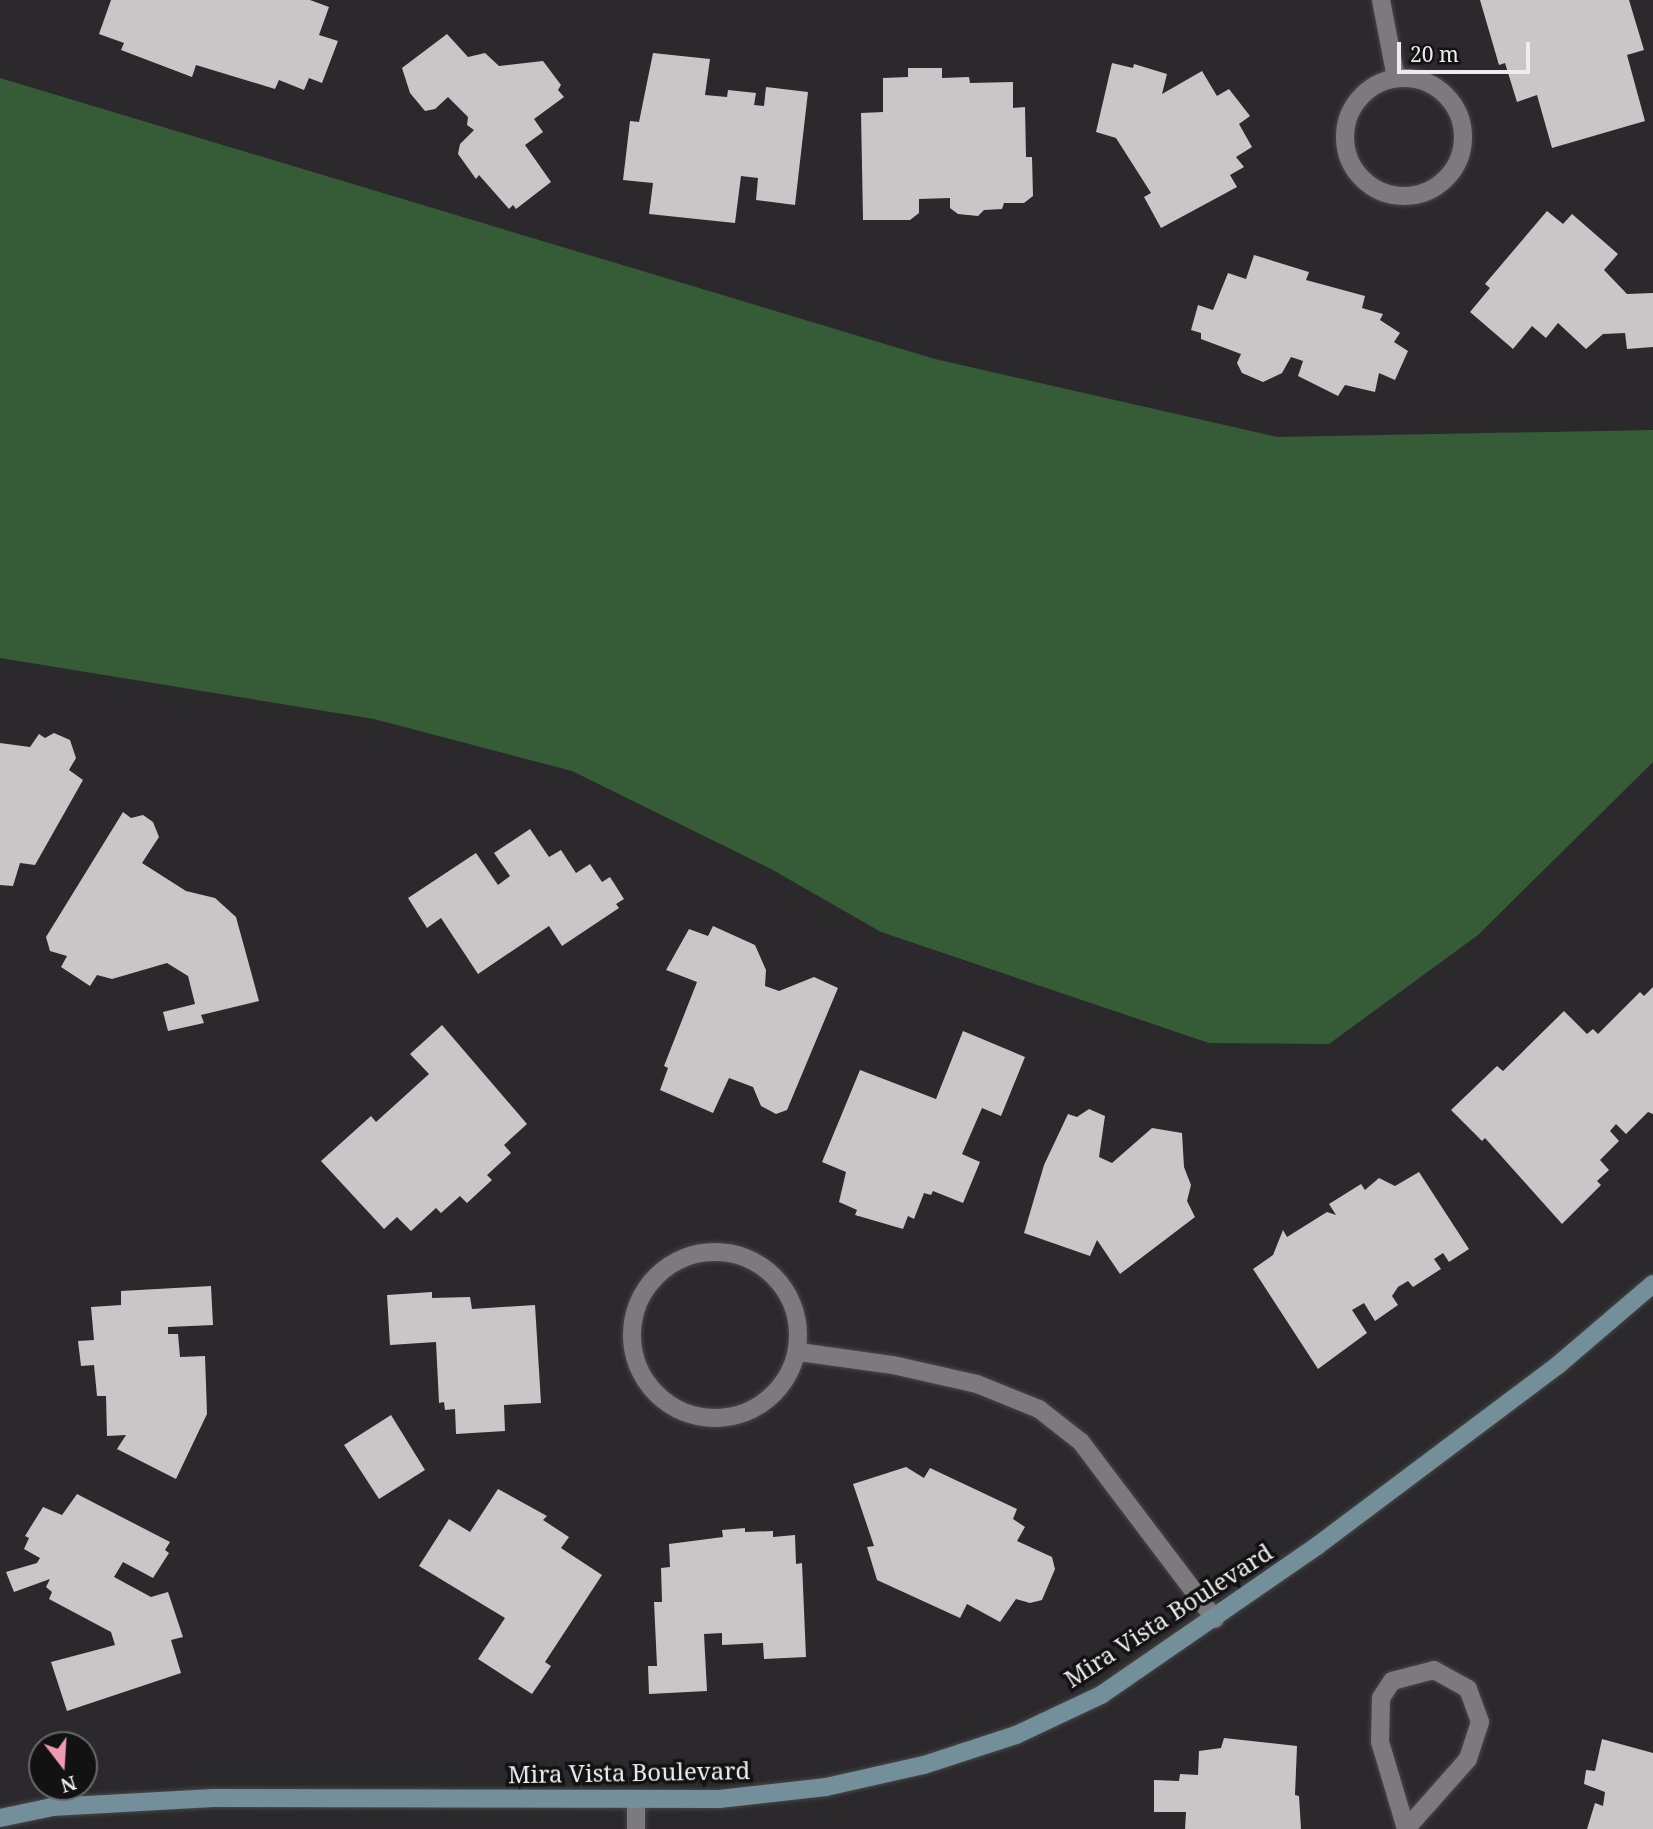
<!DOCTYPE html>
<html>
<head>
<meta charset="utf-8">
<style>
  body { margin:0 }
  #map { position:relative; width:1653px; height:1829px; overflow:hidden; background:#2b292b; font-family:"Noto Serif",serif }
  div>[style] { position:absolute }
  .green>* { inset:0; background:#355c37 }
  .building>* { inset:0; background:#c9c6c8 }
  .roads { filter:drop-shadow(0 0 2px #484647) drop-shadow(0 0 2px #484647) }
  .street>* { height:18px; margin:-9px; padding:0 9px; transform-origin:9px; border-radius:9px; background:#7c7a7c }
  .street>.ring { margin:-9px; padding:0; box-sizing:content-box; background:none; border:18px solid #7c7a7c; border-radius:50% }
  .secondary>* { height:18px; margin:-9px; padding:0 9px; transform-origin:9px; border-radius:9px; background:#728f9a }
  span { translate:-50% -50%; white-space:nowrap; text-align:center; line-height:1.15; -webkit-text-stroke:7px #131213; paint-order:stroke }
  .street-label { font-size:24px; color:#edeced }
  .north { position:absolute; left:28px; top:1731px; width:70px; height:70px; box-sizing:border-box; background:#131213; border:2px solid #6a696a; border-radius:50%; rotate:163deg; font-size:19px; font-weight:700; line-height:28px; text-align:center; color:#edeced }
  .north::after { content:''; display:block; margin:auto; width:24px; height:32px; background:#f19ab3; clip-path:polygon(50% 0,100% 100%,50% 72%,0 100%) }
  .scale { position:absolute; left:1397px; top:42px; width:133px; height:32px; box-sizing:border-box; border:4px solid #edeced; border-top:0; padding-left:9px; font-size:21px; line-height:24px; white-space:nowrap; color:#edeced; -webkit-text-stroke:5px #131213; paint-order:stroke }
</style>
</head>
<body>
<div id="map">
  <div class="green">
    <i style="clip-path:polygon(0 78px,935px 359px,1277px 437px,1653px 430px,1653px 762px,1478px 935px,1329px 1044px,1209px 1043px,881px 932px,771px 869px,572px 771px,374px 719px,0 658px)"></i>
  </div>
  <div class="building">
    <i style="clip-path:polygon(111px 0,310px 0,329px 7px,319px 35px,338px 41px,322px 83px,309px 78px,304px 90px,279px 80px,275px 89px,196px 65px,192px 77px,121px 50px,124px 43px,99px 34px)"></i>
    <i style="clip-path:polygon(1480px 0,1629px 0,1644px 50px,1627px 55px,1645px 121px,1552px 148px,1537px 95px,1517px 102px,1505px 63px,1499px 65px)"></i>
    <i style="clip-path:polygon(447px 34px,468px 57px,485px 53px,499px 66px,543px 61px,561px 85px,558px 90px,564px 97px,534px 119px,543px 132px,525px 145px,551px 182px,516px 209px,513px 205px,509px 209px,479px 175px,476px 179px,458px 154px,460px 144px,474px 130px,467px 125px,468px 117px,448px 97px,435px 109px,425px 111px,410px 93px,402px 68px)"></i>
    <i style="clip-path:polygon(653px 53px,710px 59px,705px 95px,727px 97px,728px 90px,756px 93px,754px 105px,764px 106px,766px 87px,808px 92px,795px 205px,756px 200px,758px 178px,741px 176px,735px 223px,649px 214px,653px 183px,623px 180px,630px 121px,639px 122px)"></i>
    <i style="clip-path:polygon(1112px 63px,1133px 68px,1134px 64px,1167px 74px,1162px 94px,1202px 71px,1217px 96px,1229px 89px,1250px 116px,1239px 124px,1252px 147px,1236px 157px,1244px 167px,1230px 175px,1237px 187px,1161px 228px,1144px 197px,1151px 193px,1116px 138px,1096px 132px)"></i>
    <i style="clip-path:polygon(908px 68px,942px 68px,942px 78px,969px 77px,970px 83px,1013px 82px,1013px 108px,1025px 107px,1026px 157px,1032px 157px,1033px 196px,1024px 203px,1004px 203px,1002px 209px,984px 210px,978px 216px,958px 214px,950px 208px,950px 198px,919px 199px,919px 213px,910px 220px,863px 220px,861px 113px,883px 112px,883px 78px,908px 77px)"></i>
    <i style="clip-path:polygon(1547px 211px,1563px 224px,1572px 214px,1618px 254px,1604px 270px,1627px 294px,1653px 293px,1653px 347px,1627px 349px,1625px 333px,1603px 334px,1586px 349px,1558px 323px,1546px 338px,1532px 326px,1513px 349px,1470px 312px,1490px 288px,1485px 284px)"></i>
    <i style="clip-path:polygon(1254px 255px,1309px 272px,1306px 280px,1365px 296px,1362px 308px,1383px 314px,1380px 320px,1400px 333px,1394px 342px,1408px 351px,1395px 380px,1379px 373px,1375px 392px,1345px 385px,1338px 396px,1298px 376px,1303px 361px,1291px 357px,1282px 373px,1263px 382px,1242px 373px,1237px 363px,1241px 354px,1201px 339px,1201px 333px,1191px 330px,1198px 305px,1213px 310px,1228px 273px,1246px 279px)"></i>
    <i style="clip-path:polygon(54px 733px,70px 740px,76px 758px,69px 770px,83px 780px,35px 865px,20px 863px,13px 886px,0 885px,0 743px,30px 747px,39px 734px,45px 738px)"></i>
    <i style="clip-path:polygon(123px 812px,131px 818px,143px 815px,153px 822px,159px 837px,142px 863px,186px 891px,215px 898px,236px 917px,259px 1001px,201px 1015px,204px 1023px,168px 1031px,163px 1012px,195px 1004px,188px 976px,167px 963px,112px 979px,97px 975px,90px 986px,61px 967px,67px 956px,50px 951px,46px 937px)"></i>
    <i style="clip-path:polygon(530px 829px,549px 857px,561px 850px,576px 873px,590px 864px,602px 882px,610px 877px,624px 899px,616px 904px,619px 908px,562px 946px,549px 926px,478px 974px,441px 918px,427px 928px,408px 898px,476px 853px,498px 885px,510px 876px,494px 853px)"></i>
    <i style="clip-path:polygon(713px 926px,755px 945px,766px 970px,765px 986px,779px 991px,814px 977px,838px 988px,787px 1110px,776px 1114px,761px 1106px,753px 1087px,729px 1078px,713px 1113px,660px 1090px,668px 1068px,664px 1066px,697px 982px,666px 970px,689px 929px,708px 936px)"></i>
    <i style="clip-path:polygon(1653px 987px,1653px 1114px,1648px 1112px,1626px 1134px,1616px 1124px,1610px 1131px,1619px 1141px,1600px 1160px,1609px 1170px,1597px 1181px,1601px 1185px,1562px 1224px,1485px 1138px,1482px 1141px,1451px 1110px,1497px 1066px,1503px 1071px,1564px 1011px,1587px 1034px,1593px 1029px,1598px 1034px,1640px 992px,1644px 996px)"></i>
    <i style="clip-path:polygon(442px 1025px,527px 1124px,504px 1145px,511px 1153px,487px 1175px,492px 1180px,467px 1203px,460px 1196px,441px 1213px,436px 1208px,411px 1231px,397px 1217px,384px 1229px,321px 1161px,371px 1116px,376px 1122px,429px 1074px,410px 1054px)"></i>
    <i style="clip-path:polygon(963px 1031px,1025px 1057px,1001px 1116px,982px 1108px,962px 1154px,980px 1162px,963px 1203px,933px 1191px,931px 1195px,924px 1193px,914px 1219px,908px 1216px,903px 1229px,855px 1215px,857px 1210px,839px 1202px,846px 1172px,822px 1162px,860px 1070px,936px 1099px)"></i>
    <i style="clip-path:polygon(1089px 1109px,1105px 1116px,1099px 1157px,1112px 1163px,1152px 1128px,1182px 1133px,1184px 1167px,1191px 1185px,1187px 1201px,1195px 1217px,1120px 1274px,1097px 1240px,1090px 1256px,1024px 1233px,1044px 1165px,1068px 1114px,1077px 1117px)"></i>
    <i style="clip-path:polygon(1419px 1172px,1469px 1249px,1449px 1262px,1443px 1253px,1434px 1259px,1441px 1269px,1413px 1287px,1408px 1281px,1398px 1287px,1392px 1296px,1398px 1305px,1375px 1321px,1364px 1303px,1352px 1310px,1367px 1333px,1318px 1369px,1253px 1269px,1273px 1255px,1283px 1230px,1287px 1237px,1327px 1212px,1336px 1215px,1329px 1204px,1361px 1184px,1365px 1190px,1379px 1178px,1395px 1186px)"></i>
    <i style="clip-path:polygon(211px 1286px,213px 1325px,168px 1327px,168px 1334px,178px 1334px,180px 1357px,205px 1356px,207px 1414px,176px 1479px,117px 1449px,126px 1435px,107px 1436px,106px 1396px,97px 1396px,94px 1365px,81px 1366px,78px 1341px,94px 1340px,91px 1307px,121px 1305px,121px 1291px)"></i>
    <i style="clip-path:polygon(432px 1292px,432px 1298px,470px 1297px,472px 1309px,535px 1305px,541px 1403px,504px 1405px,505px 1431px,456px 1434px,455px 1409px,445px 1410px,444px 1402px,439px 1403px,436px 1342px,390px 1345px,387px 1295px)"></i>
    <i style="clip-path:polygon(391px 1415px,425px 1470px,379px 1499px,344px 1445px)"></i>
    <i style="clip-path:polygon(906px 1467px,924px 1478px,930px 1468px,1017px 1509px,1013px 1519px,1025px 1527px,1017px 1541px,1052px 1557px,1055px 1569px,1042px 1600px,1030px 1603px,1016px 1599px,1000px 1622px,967px 1604px,960px 1618px,877px 1580px,867px 1547px,874px 1546px,853px 1484px)"></i>
    <i style="clip-path:polygon(498px 1489px,547px 1516px,543px 1520px,569px 1537px,561px 1548px,602px 1575px,545px 1662px,551px 1666px,532px 1694px,478px 1659px,505px 1618px,419px 1566px,449px 1519px,470px 1532px)"></i>
    <i style="clip-path:polygon(77px 1494px,170px 1542px,165px 1550px,169px 1553px,153px 1578px,123px 1562px,114px 1577px,151px 1597px,168px 1592px,183px 1637px,171px 1640px,181px 1673px,67px 1711px,51px 1662px,115px 1645px,111px 1632px,49px 1599px,52px 1592px,46px 1587px,50px 1579px,14px 1592px,6px 1572px,37px 1563px,40px 1558px,24px 1549px,29px 1538px,25px 1536px,43px 1507px,62px 1515px)"></i>
    <i style="clip-path:polygon(745px 1528px,745px 1532px,773px 1531px,773px 1537px,795px 1535px,796px 1564px,802px 1563px,806px 1657px,764px 1659px,763px 1643px,722px 1645px,722px 1633px,704px 1634px,707px 1691px,649px 1694px,648px 1666px,657px 1666px,654px 1602px,662px 1602px,661px 1568px,670px 1567px,669px 1544px,723px 1537px,722px 1530px)"></i>
    <i style="clip-path:polygon(1224px 1738px,1297px 1746px,1295px 1795px,1299px 1796px,1301px 1829px,1185px 1829px,1186px 1812px,1154px 1812px,1154px 1780px,1179px 1781px,1180px 1774px,1198px 1775px,1199px 1751px,1221px 1748px)"></i>
    <i style="clip-path:polygon(1602px 1739px,1653px 1753px,1653px 1829px,1587px 1829px,1595px 1803px,1603px 1806px,1605px 1792px,1584px 1784px,1586px 1770px,1595px 1771px)"></i>
  </div>
  <div class="roads">
    <div class="street">
      <i style="left:1381px;top:0;width:79px;rotate:79.1deg"></i>
      <i class="ring" style="left:1345px;top:78px;width:100px;height:100px"></i>
      <i class="ring" style="left:632px;top:1252px;width:148px;height:148px"></i>
      <i style="left:799px;top:1352px;width:95px;rotate:7.9deg"></i>
      <i style="left:893px;top:1365px;width:86px;rotate:12.7deg"></i>
      <i style="left:977px;top:1384px;width:67px;rotate:22deg"></i>
      <i style="left:1039px;top:1409px;width:53px;rotate:38.2deg"></i>
      <i style="left:1081px;top:1442px;width:222px;rotate:52.9deg"></i>
      <i style="left:636px;top:1829px;width:29px;rotate:-90deg"></i>
      <i style="left:1406px;top:1829px;width:91px;rotate:-106.6deg"></i>
      <i style="left:1380px;top:1742px;width:44px;rotate:-88.7deg"></i>
      <i style="left:1381px;top:1698px;width:20px;rotate:-57deg"></i>
      <i style="left:1392px;top:1681px;width:43px;rotate:-14.7deg"></i>
      <i style="left:1434px;top:1670px;width:39px;rotate:29deg"></i>
      <i style="left:1468px;top:1689px;width:35px;rotate:70deg"></i>
      <i style="left:1480px;top:1722px;width:39px;rotate:108deg"></i>
      <i style="left:1468px;top:1759px;width:94px;rotate:131.5deg"></i>
    </div>
    <div class="secondary">
      <i style="left:0;top:1818px;width:53px;rotate:-11.9deg"></i>
      <i style="left:52px;top:1807px;width:161px;rotate:-3.2deg"></i>
      <i style="left:213px;top:1798px;width:506px;rotate:0.11deg"></i>
      <i style="left:719px;top:1799px;width:108px;rotate:-6.4deg"></i>
      <i style="left:826px;top:1787px;width:100px;rotate:-12.7deg"></i>
      <i style="left:924px;top:1765px;width:97px;rotate:-18.1deg"></i>
      <i style="left:1016px;top:1735px;width:94px;rotate:-25.2deg"></i>
      <i style="left:1101px;top:1695px;width:262px;rotate:-34.6deg"></i>
      <i style="left:1317px;top:1546px;width:301px;rotate:-36.9deg"></i>
      <i style="left:1558px;top:1365px;width:125px;rotate:-40.5deg"></i>
    </div>
  </div>
  <div class="street-label">
    <span style="left:1168px;top:1615px;rotate:-33deg">Mira Vista Boulevard</span>
    <span style="left:629px;top:1772px;rotate:-1deg">Mira Vista Boulevard</span>
  </div>
  <div class="north">N</div>
  <div class="scale">20 m</div>
</div>
</body>
</html>
